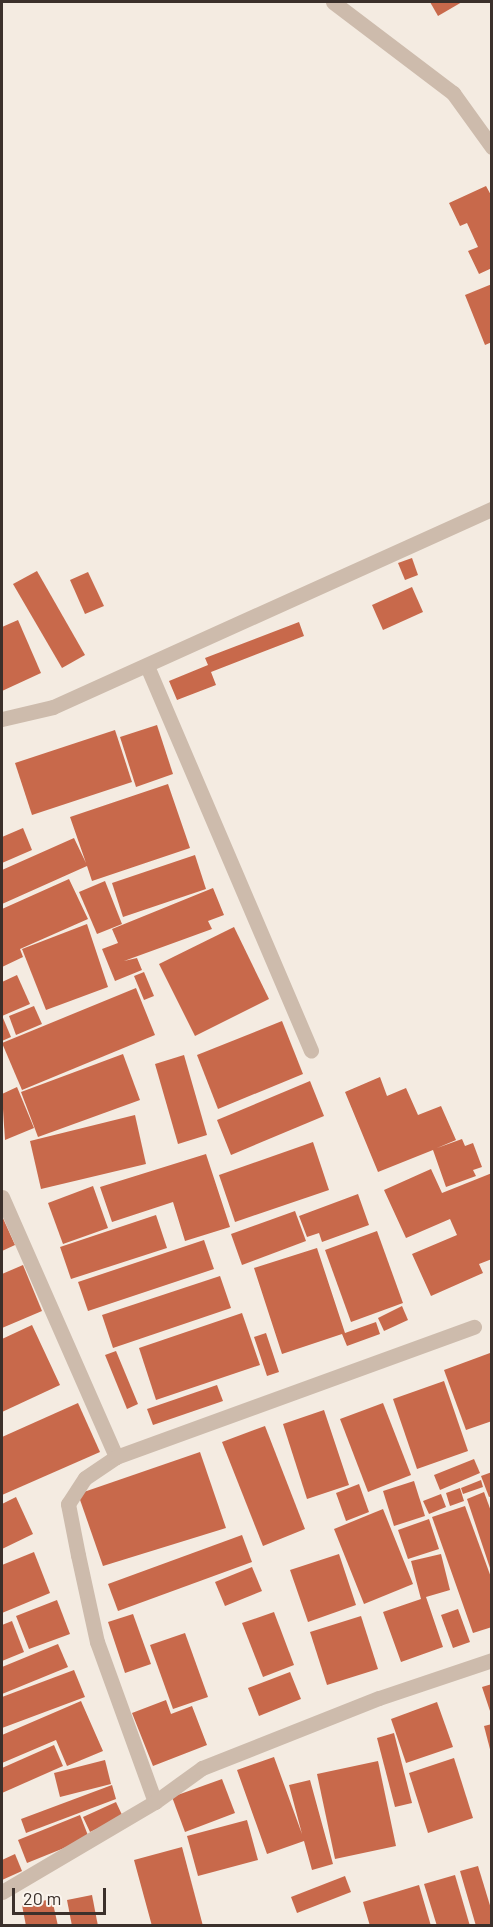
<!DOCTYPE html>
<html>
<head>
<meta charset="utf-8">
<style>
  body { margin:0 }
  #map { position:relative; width:493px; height:1927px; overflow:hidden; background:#f4ebe1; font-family:Barlow,sans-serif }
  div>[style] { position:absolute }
  .building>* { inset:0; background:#c8694b }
  .street>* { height:15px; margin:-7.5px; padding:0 7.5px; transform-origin:7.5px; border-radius:7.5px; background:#cdbbac }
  span { translate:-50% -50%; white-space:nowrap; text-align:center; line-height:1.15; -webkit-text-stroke:6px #fbf5ee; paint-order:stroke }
  .frame { position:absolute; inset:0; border:3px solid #3b302b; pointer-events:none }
  .scale { position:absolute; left:12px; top:1888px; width:94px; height:27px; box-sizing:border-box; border:3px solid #3b302b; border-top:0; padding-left:8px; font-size:18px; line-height:21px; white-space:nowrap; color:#3b302b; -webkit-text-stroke:4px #fbf5ee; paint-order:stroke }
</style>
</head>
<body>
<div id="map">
  <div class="building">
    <i style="clip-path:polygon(430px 2px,462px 2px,438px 16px)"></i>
    <i style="clip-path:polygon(486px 186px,492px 197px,492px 268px,479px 274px,468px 251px,478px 247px,467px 223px,460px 226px,449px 203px)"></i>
    <i style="clip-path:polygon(492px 284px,492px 342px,485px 345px,465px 295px)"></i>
    <i style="clip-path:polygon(412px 558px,418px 575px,405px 580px,398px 563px)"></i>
    <i style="clip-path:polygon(37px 571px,85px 655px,62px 668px,13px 584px)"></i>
    <i style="clip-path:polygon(88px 572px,104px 606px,85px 614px,70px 580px)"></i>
    <i style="clip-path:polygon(412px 587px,423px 612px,383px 630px,372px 605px)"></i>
    <i style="clip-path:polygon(18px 620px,41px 673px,2px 691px,2px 627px)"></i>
    <i style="clip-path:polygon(299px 622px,304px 636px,211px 672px,216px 685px,177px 700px,169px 681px,208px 665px,205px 658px)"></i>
    <i style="clip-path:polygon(157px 725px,173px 774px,136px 787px,120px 737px)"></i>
    <i style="clip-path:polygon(115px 730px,132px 782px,32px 815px,15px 763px)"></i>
    <i style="clip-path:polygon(168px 784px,190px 848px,92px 881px,87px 866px,2px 904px,2px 870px,74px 838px,86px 863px,70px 817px)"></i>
    <i style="clip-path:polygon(23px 828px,32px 850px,2px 863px,2px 837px)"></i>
    <i style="clip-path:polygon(195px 855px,206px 889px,123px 917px,112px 883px)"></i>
    <i style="clip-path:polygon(69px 879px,88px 919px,20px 949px,23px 957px,2px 967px,2px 909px)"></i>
    <i style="clip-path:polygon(105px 881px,122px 924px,97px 934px,79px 892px)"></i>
    <i style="clip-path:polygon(213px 888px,224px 915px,208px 921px,212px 929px,124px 961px,137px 958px,142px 970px,115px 981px,102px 949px,118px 943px,112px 929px)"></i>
    <i style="clip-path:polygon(87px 924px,108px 987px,46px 1010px,22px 949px)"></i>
    <i style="clip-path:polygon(234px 927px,269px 999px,195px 1036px,159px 964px)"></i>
    <i style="clip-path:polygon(144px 972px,154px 996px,144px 1000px,134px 976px)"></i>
    <i style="clip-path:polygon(17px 975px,30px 1004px,2px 1016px,2px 982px)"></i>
    <i style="clip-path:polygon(136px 988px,155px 1035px,22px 1090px,2px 1043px)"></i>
    <i style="clip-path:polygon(34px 1006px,42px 1024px,16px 1035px,9px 1016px)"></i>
    <i style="clip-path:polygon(3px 1018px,11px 1037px,2px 1041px,2px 1019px)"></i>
    <i style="clip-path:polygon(282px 1021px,303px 1074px,218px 1109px,197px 1055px)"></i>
    <i style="clip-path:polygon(123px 1054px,140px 1100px,38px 1137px,21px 1092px)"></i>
    <i style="clip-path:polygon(184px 1055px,207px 1135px,178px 1144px,155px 1064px)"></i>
    <i style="clip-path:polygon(380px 1077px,387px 1096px,406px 1088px,418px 1115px,441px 1106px,456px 1140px,437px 1148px,462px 1139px,465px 1146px,473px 1143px,482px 1167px,473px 1170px,476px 1176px,446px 1187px,433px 1150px,378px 1172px,345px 1092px)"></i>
    <i style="clip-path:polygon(310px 1081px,324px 1116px,231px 1155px,217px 1120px)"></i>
    <i style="clip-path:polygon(17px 1087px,34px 1128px,5px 1140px,2px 1094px)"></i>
    <i style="clip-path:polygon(135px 1115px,146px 1164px,41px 1189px,30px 1141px)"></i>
    <i style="clip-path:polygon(313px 1142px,329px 1190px,235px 1222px,219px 1175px)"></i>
    <i style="clip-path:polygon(206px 1154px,230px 1227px,185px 1241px,173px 1202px,112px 1222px,100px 1187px)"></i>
    <i style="clip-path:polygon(431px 1169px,442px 1193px,492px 1173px,492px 1259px,479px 1264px,483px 1273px,431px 1296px,412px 1254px,457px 1235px,450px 1219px,406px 1238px,384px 1190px)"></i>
    <i style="clip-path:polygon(93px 1186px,108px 1228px,63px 1244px,48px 1203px)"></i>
    <i style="clip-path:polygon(358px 1194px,369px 1225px,322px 1242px,319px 1233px,307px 1237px,299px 1216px)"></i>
    <i style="clip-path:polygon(295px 1211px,306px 1241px,242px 1265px,231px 1234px)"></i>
    <i style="clip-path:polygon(156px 1215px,167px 1248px,71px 1279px,60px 1247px)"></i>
    <i style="clip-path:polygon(2px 1216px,15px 1245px,2px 1251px)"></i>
    <i style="clip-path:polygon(377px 1231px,403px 1303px,351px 1322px,325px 1250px)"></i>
    <i style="clip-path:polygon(204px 1240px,214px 1269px,88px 1311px,78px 1282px)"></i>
    <i style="clip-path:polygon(317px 1248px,345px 1333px,376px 1322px,380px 1334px,347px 1346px,342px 1334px,282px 1354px,254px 1268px)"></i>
    <i style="clip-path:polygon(23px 1265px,42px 1311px,2px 1328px,2px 1274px)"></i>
    <i style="clip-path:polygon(220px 1276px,231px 1308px,113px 1348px,102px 1315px)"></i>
    <i style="clip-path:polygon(402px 1306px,408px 1320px,384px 1331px,378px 1318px)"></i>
    <i style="clip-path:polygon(242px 1313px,260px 1365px,156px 1400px,139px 1348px)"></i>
    <i style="clip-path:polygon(32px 1325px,60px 1385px,2px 1412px,2px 1339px)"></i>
    <i style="clip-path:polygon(266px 1333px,279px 1372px,267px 1376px,254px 1337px)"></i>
    <i style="clip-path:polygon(116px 1351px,138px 1404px,127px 1409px,105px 1355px)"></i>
    <i style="clip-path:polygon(490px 1353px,492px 1421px,466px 1430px,444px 1370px)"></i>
    <i style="clip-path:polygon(444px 1381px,468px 1451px,417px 1469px,393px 1399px)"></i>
    <i style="clip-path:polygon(217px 1385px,223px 1401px,153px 1425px,147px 1409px)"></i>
    <i style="clip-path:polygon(78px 1403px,100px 1452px,2px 1495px,2px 1437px)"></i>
    <i style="clip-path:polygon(383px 1403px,411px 1475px,368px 1492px,340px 1419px)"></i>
    <i style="clip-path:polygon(324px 1410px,349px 1485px,307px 1499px,283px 1424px)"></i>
    <i style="clip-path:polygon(265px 1426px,305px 1529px,263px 1546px,222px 1442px)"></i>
    <i style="clip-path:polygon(200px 1452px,226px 1528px,103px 1566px,78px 1494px)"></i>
    <i style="clip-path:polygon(474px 1459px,480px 1473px,440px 1490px,434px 1475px)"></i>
    <i style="clip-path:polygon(492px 1472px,492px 1496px,489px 1497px,481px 1476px)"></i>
    <i style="clip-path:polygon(481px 1480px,483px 1487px,463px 1494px,461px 1488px)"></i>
    <i style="clip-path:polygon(414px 1481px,425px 1516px,394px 1526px,383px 1491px)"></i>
    <i style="clip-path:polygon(359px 1484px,369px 1512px,346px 1521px,336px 1493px)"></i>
    <i style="clip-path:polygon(460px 1488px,464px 1501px,450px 1506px,446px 1493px)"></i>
    <i style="clip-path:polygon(484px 1492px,492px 1514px,491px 1571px,467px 1499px)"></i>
    <i style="clip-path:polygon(441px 1494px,446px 1507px,429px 1514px,423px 1501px)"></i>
    <i style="clip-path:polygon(16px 1497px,33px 1534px,2px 1549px,2px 1504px)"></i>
    <i style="clip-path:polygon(465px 1506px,492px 1580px,492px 1627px,473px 1633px,432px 1517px)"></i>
    <i style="clip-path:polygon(383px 1509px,413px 1584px,364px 1604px,334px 1529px)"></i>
    <i style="clip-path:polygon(429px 1519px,439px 1549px,408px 1559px,398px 1530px)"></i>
    <i style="clip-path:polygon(242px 1535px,252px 1562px,118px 1611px,108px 1584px)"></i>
    <i style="clip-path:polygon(34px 1552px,50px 1593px,2px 1613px,2px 1565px)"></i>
    <i style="clip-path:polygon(339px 1554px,356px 1605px,308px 1622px,290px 1570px)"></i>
    <i style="clip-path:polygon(441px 1554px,450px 1590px,426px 1597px,443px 1647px,401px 1662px,383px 1612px,421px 1599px,411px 1561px)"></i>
    <i style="clip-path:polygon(252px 1567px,262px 1591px,225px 1606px,215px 1582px)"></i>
    <i style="clip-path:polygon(57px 1600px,70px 1634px,29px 1649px,16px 1616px)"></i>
    <i style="clip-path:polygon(458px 1609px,470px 1642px,453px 1648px,441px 1615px)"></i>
    <i style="clip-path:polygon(274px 1612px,294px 1665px,263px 1677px,242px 1623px)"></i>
    <i style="clip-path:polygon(133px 1614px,151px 1664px,125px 1673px,108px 1622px)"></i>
    <i style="clip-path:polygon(361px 1616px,378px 1669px,327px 1685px,310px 1632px)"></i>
    <i style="clip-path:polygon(12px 1621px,24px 1652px,2px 1661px,2px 1625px)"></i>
    <i style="clip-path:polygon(185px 1633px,208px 1697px,173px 1709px,150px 1645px)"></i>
    <i style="clip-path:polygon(58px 1644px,68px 1667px,2px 1694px,2px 1667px)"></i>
    <i style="clip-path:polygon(74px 1670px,85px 1697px,2px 1728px,2px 1697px)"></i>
    <i style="clip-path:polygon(290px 1672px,301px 1699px,259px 1716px,248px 1688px)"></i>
    <i style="clip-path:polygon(492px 1684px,492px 1714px,491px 1714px,482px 1687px)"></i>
    <i style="clip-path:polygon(166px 1700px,171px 1714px,192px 1706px,207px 1745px,153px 1766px,132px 1713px)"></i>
    <i style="clip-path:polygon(81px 1701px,103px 1751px,67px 1766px,56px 1740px,2px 1763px,2px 1735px)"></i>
    <i style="clip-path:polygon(437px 1702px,453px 1747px,406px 1763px,391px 1719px)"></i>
    <i style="clip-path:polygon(492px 1724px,492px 1753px,491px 1753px,484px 1726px)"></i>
    <i style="clip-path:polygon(394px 1733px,412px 1803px,395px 1807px,377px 1738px)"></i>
    <i style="clip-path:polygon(54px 1745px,63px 1766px,2px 1793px,2px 1768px)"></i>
    <i style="clip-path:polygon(274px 1757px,302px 1834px,289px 1785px,310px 1780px,333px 1864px,312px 1870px,304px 1841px,267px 1854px,237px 1770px)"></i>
    <i style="clip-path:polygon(454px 1758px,473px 1818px,428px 1833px,409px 1773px)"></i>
    <i style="clip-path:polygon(105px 1760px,111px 1784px,60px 1797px,54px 1773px)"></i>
    <i style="clip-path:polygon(378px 1761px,396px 1846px,335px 1859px,317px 1774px)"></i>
    <i style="clip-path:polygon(222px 1779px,235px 1813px,185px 1832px,172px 1797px)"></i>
    <i style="clip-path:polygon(112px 1785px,116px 1799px,26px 1833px,21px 1819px)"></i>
    <i style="clip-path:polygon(116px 1802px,123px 1817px,90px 1832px,83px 1817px)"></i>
    <i style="clip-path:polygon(80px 1815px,89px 1838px,27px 1863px,18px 1840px)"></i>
    <i style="clip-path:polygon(247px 1820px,258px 1860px,198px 1876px,187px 1836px)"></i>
    <i style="clip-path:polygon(182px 1847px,203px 1926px,152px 1926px,134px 1860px)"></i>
    <i style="clip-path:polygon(15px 1854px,22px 1871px,2px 1880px,2px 1860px)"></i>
    <i style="clip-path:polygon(478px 1866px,492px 1912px,492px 1926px,476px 1926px,460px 1871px)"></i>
    <i style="clip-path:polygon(455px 1875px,470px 1926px,437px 1926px,424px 1884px)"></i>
    <i style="clip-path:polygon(345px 1876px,351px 1892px,297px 1913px,291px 1897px)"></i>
    <i style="clip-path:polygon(419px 1885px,431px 1926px,370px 1926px,363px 1902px)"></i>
    <i style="clip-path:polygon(92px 1895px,98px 1926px,72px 1926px,67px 1900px)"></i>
    <i style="clip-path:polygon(52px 1899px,58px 1926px,26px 1926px,22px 1905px)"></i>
  </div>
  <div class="street">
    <i style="left:333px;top:2px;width:151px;rotate:37.2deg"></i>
    <i style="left:453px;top:93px;width:67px;rotate:54.2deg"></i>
    <i style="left:147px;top:666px;width:418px;rotate:66.9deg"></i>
    <i style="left:2px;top:719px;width:52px;rotate:-13.2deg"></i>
    <i style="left:53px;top:707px;width:482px;rotate:-24.3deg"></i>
    <i style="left:2px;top:1197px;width:284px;rotate:66.3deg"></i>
    <i style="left:155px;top:1802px;width:170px;rotate:-109.9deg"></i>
    <i style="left:97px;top:1642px;width:89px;rotate:-102.3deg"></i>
    <i style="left:78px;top:1555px;width:52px;rotate:-101.1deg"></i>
    <i style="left:68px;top:1504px;width:31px;rotate:-57deg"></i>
    <i style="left:85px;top:1478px;width:37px;rotate:-34deg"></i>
    <i style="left:116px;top:1457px;width:381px;rotate:-20deg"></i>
    <i style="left:2px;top:1892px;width:178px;rotate:-30.5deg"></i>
    <i style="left:155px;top:1802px;width:58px;rotate:-35.9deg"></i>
    <i style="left:202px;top:1768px;width:190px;rotate:-21.6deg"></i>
    <i style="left:379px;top:1698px;width:119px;rotate:-18.6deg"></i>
  </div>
  <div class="frame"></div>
  <div class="scale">20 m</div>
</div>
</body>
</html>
